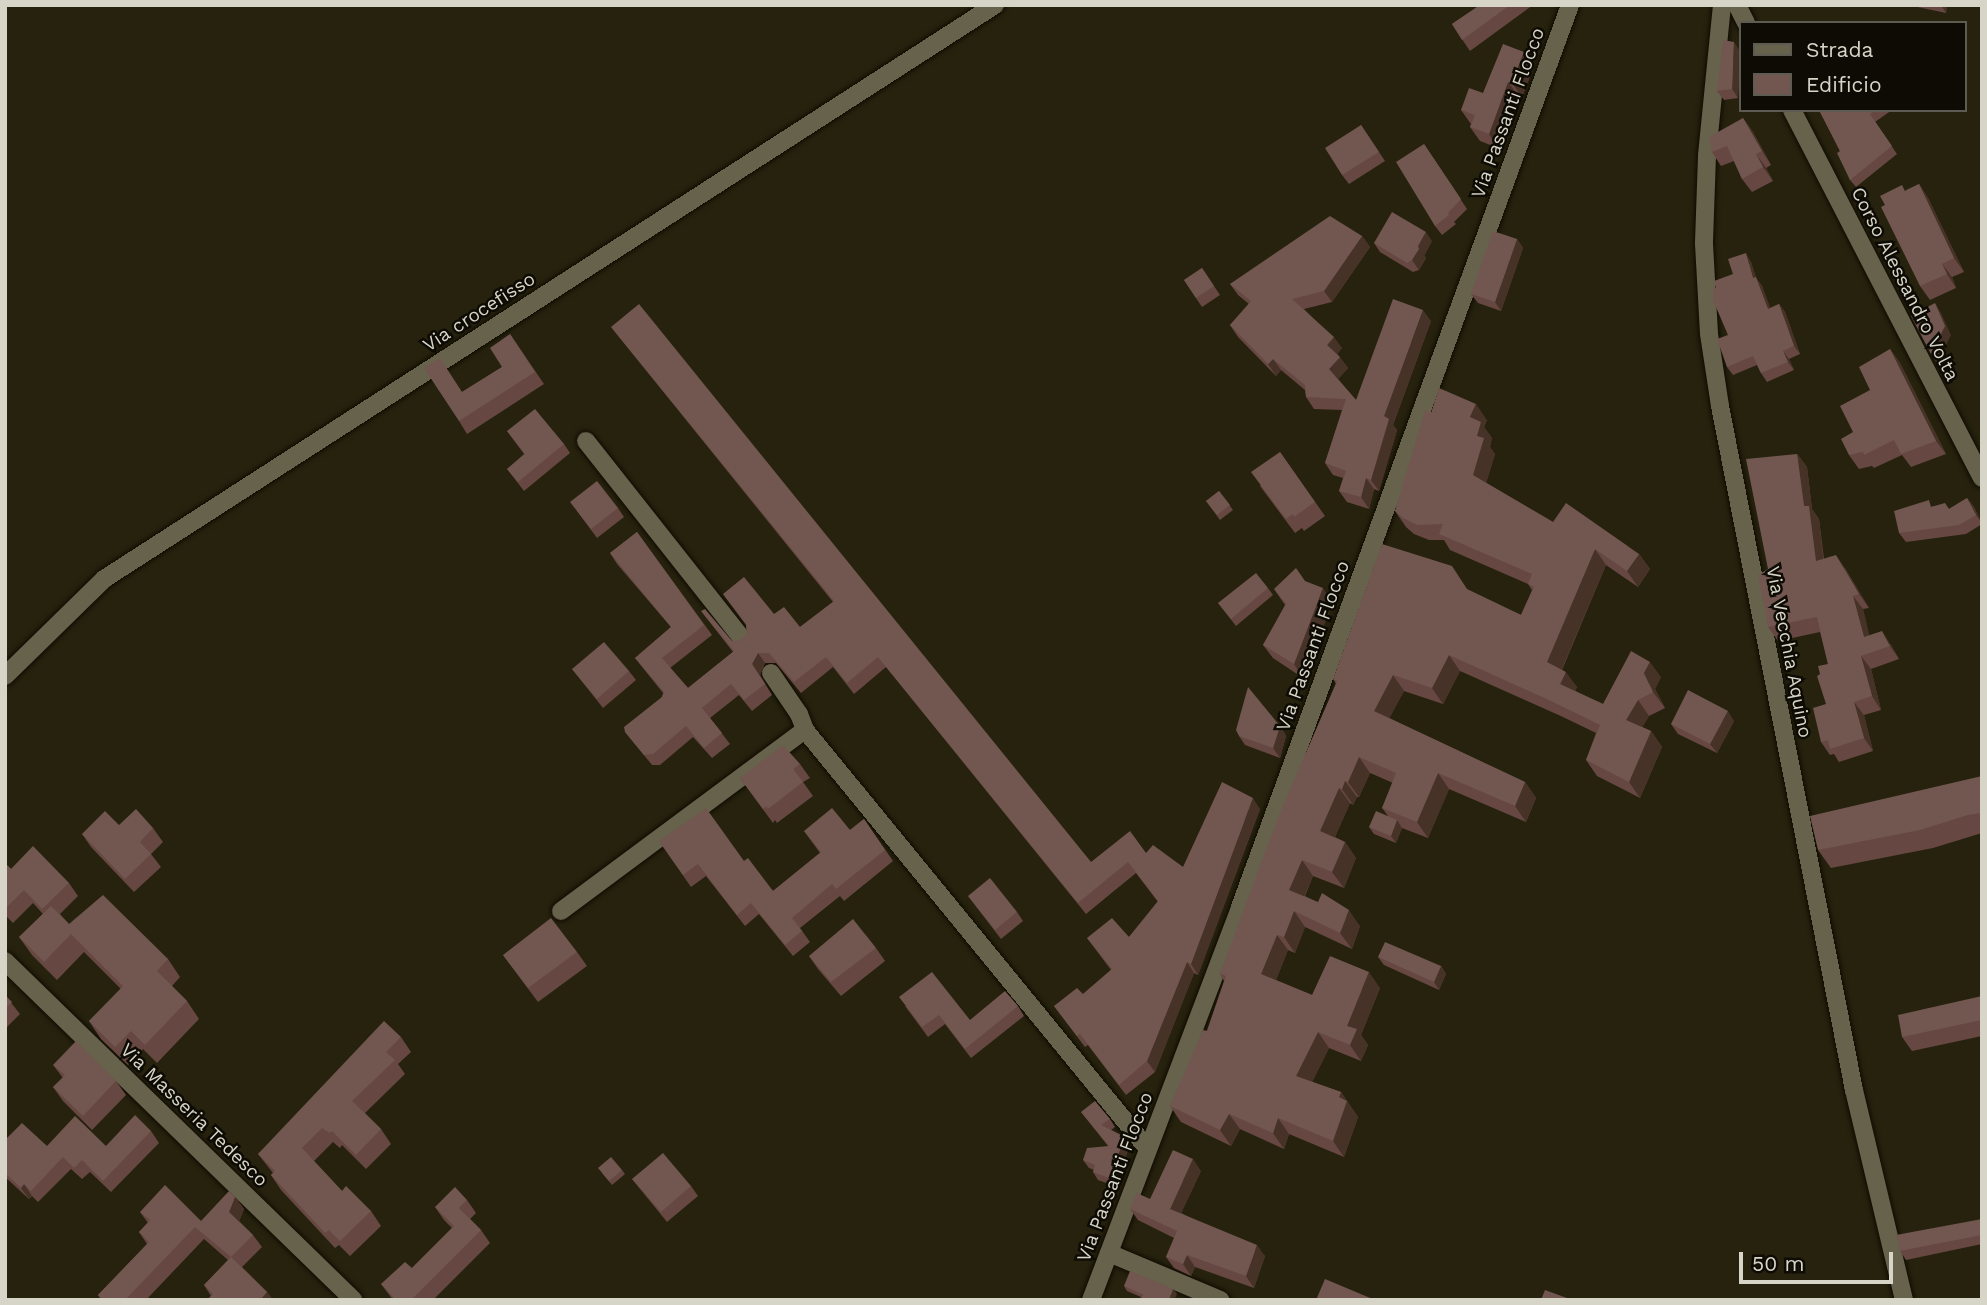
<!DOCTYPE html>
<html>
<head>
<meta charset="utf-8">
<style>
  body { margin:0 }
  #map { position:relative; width:1987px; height:1305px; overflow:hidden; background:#26220e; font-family:"Work Sans",sans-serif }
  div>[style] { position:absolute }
  .roads { filter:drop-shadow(0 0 2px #0f0b00) drop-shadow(0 0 2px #0f0b00) }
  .street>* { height:18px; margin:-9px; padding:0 9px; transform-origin:9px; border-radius:9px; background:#67624c }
  .secondary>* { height:18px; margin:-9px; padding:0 9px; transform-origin:9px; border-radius:9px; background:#67624c }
  .wall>* { inset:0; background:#664742 }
  .shaded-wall>* { inset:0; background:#473227 }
  .building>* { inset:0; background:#725650 }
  span { translate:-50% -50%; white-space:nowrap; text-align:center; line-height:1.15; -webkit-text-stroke:5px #0d0b04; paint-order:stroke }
  .street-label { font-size:19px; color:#d7d4c8 }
  .frame { position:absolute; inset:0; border:7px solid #d7d4c8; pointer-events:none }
  .legend { position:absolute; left:1739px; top:21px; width:228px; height:91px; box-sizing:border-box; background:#0d0b04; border:2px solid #5e5b52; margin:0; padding:9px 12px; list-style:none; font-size:21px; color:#d7d4c8 }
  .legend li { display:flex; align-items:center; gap:14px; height:35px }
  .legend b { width:35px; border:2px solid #5e5b52 }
  .scale { position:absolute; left:1739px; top:1252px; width:154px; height:32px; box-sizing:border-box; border:4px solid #d7d4c8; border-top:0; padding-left:9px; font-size:21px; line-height:24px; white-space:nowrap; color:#d7d4c8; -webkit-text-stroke:5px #0d0b04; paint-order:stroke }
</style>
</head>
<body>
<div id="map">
  <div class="roads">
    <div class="street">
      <i style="left:1722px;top:5px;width:152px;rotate:95.7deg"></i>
      <i style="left:1707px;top:156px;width:88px;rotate:92deg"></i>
      <i style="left:1704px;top:244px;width:90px;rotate:86.8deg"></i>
      <i style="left:1709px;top:334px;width:73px;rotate:81.3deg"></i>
      <i style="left:1720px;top:406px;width:697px;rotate:78.92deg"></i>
      <i style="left:1854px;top:1090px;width:216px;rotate:76.6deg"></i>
      <i style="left:586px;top:441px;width:255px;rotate:51.7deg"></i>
      <i style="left:771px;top:673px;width:50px;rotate:55.7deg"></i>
      <i style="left:799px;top:714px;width:17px;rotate:69deg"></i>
      <i style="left:5px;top:676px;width:139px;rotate:-44.4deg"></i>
      <i style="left:104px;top:579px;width:1060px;rotate:-32.79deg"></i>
      <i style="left:561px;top:911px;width:304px;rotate:-36.6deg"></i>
      <i style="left:805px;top:730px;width:541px;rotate:50.7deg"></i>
      <i style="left:5px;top:961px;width:486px;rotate:44.2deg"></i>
      <i style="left:1109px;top:1253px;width:121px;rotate:22.9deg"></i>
    </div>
    <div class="secondary">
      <i style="left:1737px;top:5px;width:20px;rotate:63deg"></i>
      <i style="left:1792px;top:110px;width:414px;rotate:62.7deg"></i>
      <i style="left:1091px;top:1300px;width:420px;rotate:-69.2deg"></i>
      <i style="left:1240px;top:907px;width:960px;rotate:-69.9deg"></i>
    </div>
  </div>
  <div class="wall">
    <i style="clip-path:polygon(1480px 5px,1533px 5px,1470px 51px,1452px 24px)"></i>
    <i style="clip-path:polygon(1908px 5px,1947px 5px,1946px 13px)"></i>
    <i style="clip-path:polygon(1740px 51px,1738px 98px,1724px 100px,1717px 91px)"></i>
    <i style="clip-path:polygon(1534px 66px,1522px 97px,1518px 95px,1498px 148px,1480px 141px,1470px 127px,1471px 124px,1461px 110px,1483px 93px)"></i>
    <i style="clip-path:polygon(1819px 110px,1892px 110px,1875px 122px,1897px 154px,1856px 187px,1850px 180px,1840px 151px)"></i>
    <i style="clip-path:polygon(1743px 118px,1753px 132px,1771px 165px,1766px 168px,1773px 181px,1752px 192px,1742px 179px,1734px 161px,1721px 166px,1712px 152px)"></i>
    <i style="clip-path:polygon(1361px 125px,1385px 161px,1349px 184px,1342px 175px)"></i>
    <i style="clip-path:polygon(1424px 144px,1467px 209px,1454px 222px,1456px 224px,1442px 235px,1435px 226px)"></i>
    <i style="clip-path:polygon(1919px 184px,1928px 198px,1964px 272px,1952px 277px,1956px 288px,1930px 300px,1920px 286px,1906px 190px)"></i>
    <i style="clip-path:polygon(1362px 236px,1370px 247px,1332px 302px,1304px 309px,1342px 348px,1337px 354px,1348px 368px,1338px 379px,1356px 400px,1431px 321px,1393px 425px,1397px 430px,1379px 491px,1374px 489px,1369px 509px,1347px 502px,1339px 491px,1343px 478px,1333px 475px,1325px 463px,1342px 410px,1314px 409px,1306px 397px,1305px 390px,1281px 370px,1276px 376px,1238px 337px,1230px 325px,1249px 304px,1238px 295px,1230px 284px)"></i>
    <i style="clip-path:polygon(1517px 239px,1523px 248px,1501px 311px,1478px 303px,1471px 294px)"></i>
    <i style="clip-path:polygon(1432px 241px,1424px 256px,1426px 258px,1419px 270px,1413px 272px,1380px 252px,1374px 243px)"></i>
    <i style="clip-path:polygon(1751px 262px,1756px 278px,1762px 286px,1770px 308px,1779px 304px,1785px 312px,1800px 354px,1789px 359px,1794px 370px,1767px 382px,1761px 373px,1757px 365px,1733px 375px,1727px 367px,1728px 335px,1716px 288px,1733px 274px)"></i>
    <i style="clip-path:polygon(1202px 268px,1220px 295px,1202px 307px,1184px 280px)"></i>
    <i style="clip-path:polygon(611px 327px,1091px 862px,1146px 853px,1183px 867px,1260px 809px,1198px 975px,1194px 973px,1155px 1072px,1126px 1095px,1088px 1045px,1085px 1047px,1054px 1006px,1083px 994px,1111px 970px,1087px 938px,1129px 937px,1158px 902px,1136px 873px,1086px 914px,886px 667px,854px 694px,833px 667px,801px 693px,776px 663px,765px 663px,760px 675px,772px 695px,752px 711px,739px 695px,710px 718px,730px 744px,712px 758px,693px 737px,660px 765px,652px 765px,625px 732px,662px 697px,663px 693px,635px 658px,671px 627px,617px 564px,610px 553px,637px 532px,712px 635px,670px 668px,688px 688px,733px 652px,701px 611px,732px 641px,739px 641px,747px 635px,746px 625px,723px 594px,774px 614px,800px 627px,833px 602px)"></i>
    <i style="clip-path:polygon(510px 334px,544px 384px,467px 434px,459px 421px,462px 392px,502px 367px)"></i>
    <i style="clip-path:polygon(1890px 349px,1900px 363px,1946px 454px,1911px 467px,1902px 455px,1874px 468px,1872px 466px,1859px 469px,1849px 455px,1853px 432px,1870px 390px)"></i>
    <i style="clip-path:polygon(1431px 413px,1487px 420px,1484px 427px,1492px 438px,1490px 447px,1495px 454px,1486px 483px,1553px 522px,1639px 554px,1650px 569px,1638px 587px,1606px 565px,1562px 670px,1577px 687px,1575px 691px,1603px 704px,1661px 677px,1655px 689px,1665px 708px,1649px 716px,1642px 727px,1651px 731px,1662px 747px,1640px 798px,1597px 776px,1586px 760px,1596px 733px,1563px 717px,1460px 671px,1443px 704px,1404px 691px,1389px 718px,1525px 782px,1536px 798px,1526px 822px,1449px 789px,1428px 838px,1402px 828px,1396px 843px,1374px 834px,1369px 827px,1388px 816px,1382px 808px,1393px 783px,1370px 773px,1359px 797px,1357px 797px,1353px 805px,1350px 803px,1335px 837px,1345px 842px,1356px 858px,1344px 888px,1313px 876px,1305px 896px,1360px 926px,1352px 949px,1305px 927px,1295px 953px,1288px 950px,1276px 980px,1312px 995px,1380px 988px,1361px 1035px,1368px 1045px,1361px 1061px,1329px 1048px,1312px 1082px,1341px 1092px,1358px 1117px,1344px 1157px,1289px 1134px,1284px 1149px,1240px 1129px,1231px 1146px,1181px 1122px,1170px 1106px,1207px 1031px,1224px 981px,1220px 974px,1336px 684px,1333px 679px,1468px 590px,1521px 615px,1532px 590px,1528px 584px,1450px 550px,1444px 540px,1429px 540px,1414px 534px,1406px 527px,1395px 511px)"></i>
    <i style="clip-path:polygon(507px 431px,564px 444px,570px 453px,524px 491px,507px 469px,524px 454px)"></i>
    <i style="clip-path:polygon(1280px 452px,1325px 516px,1304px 531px,1302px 528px,1295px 533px,1260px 486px)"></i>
    <i style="clip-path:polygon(1797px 454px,1807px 467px,1812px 509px,1819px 519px,1824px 559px,1845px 568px,1869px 608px,1863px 609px,1869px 635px,1891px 645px,1899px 659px,1871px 669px,1881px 710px,1864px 715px,1873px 751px,1839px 762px,1834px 754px,1830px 755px,1821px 742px,1826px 704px,1820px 674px,1828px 664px,1820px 632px,1778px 641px,1768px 627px,1768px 569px)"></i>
    <i style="clip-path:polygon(1219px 491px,1233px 510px,1220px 520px,1206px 501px)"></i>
    <i style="clip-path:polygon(1967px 498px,1974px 507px,1982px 524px,1966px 534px,1906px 542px,1899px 533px,1933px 506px,1949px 509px)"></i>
    <i style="clip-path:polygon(618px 508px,624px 517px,597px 538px,577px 511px)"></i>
    <i style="clip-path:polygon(1268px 588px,1273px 595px,1236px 626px,1218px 603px)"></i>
    <i style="clip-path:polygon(1274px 589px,1333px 602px,1303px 678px,1273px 658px,1263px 645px,1285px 605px)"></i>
    <i style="clip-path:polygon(572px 669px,629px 671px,636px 680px,603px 708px)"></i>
    <i style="clip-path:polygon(1734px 721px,1717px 753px,1678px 734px,1671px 724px)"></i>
    <i style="clip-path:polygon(1280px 726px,1286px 736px,1280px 758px,1245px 745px,1239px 736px)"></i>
    <i style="clip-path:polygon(800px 764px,810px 778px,803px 782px,813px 796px,777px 823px,775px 820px,773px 823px,740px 778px)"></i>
    <i style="clip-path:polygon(1982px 776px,1982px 833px,1933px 848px,1831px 868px,1818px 850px)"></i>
    <i style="clip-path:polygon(864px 819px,893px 861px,844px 901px,840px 896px,800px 928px,810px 942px,793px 956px,759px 914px,745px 926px,706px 876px,691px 887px,659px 841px,744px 861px,773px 891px,820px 853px,804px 831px,850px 830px)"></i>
    <i style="clip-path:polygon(119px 825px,153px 828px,163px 842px,151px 854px,161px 867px,134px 892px,91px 847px,82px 834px)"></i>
    <i style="clip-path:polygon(5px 863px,11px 869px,69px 883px,78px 896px,60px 914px,69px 924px,168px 959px,180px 977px,172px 986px,187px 1001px,199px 1019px,157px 1063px,143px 1049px,128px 1065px,101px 1039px,89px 1021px,121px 989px,84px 952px,57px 980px,32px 955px,19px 937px,43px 914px,33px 903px,13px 923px,5px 915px)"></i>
    <i style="clip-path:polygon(968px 896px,1017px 912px,1023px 921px,1001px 939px)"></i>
    <i style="clip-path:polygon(876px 948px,885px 961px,841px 996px,818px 969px,809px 956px)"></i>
    <i style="clip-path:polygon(577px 952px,587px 966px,538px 1002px,503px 955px)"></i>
    <i style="clip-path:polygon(1378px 957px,1441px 966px,1446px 974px,1439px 990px,1384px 965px)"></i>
    <i style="clip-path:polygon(5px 995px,20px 1014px,5px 1029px)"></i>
    <i style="clip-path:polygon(1982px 996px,1982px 1036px,1912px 1051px,1902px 1037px)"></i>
    <i style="clip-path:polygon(905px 1006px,970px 1020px,1018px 1006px,1024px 1016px,971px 1058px,945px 1024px,928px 1037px)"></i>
    <i style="clip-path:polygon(401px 1037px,411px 1052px,398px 1064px,405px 1074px,365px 1113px,381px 1129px,391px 1144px,366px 1169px,342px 1145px,340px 1148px,333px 1142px,314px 1161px,342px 1191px,371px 1211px,381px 1226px,350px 1256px,339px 1245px,335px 1248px,281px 1190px,271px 1175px,273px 1173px,258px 1154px)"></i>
    <i style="clip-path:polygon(53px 1065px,116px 1081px,126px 1095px,92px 1130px,63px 1101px,53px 1087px,63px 1078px)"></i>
    <i style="clip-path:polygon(1081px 1112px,1110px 1119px,1115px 1127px,1111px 1130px,1125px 1137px,1130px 1145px,1115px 1186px,1098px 1180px,1093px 1172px,1094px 1170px,1089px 1168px,1083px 1160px,1108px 1146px)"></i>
    <i style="clip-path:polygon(151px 1131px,159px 1143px,111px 1192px,90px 1172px,82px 1179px,71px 1169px,38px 1202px,32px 1196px,29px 1199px,5px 1177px,5px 1140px,47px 1146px,106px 1146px)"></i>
    <i style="clip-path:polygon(622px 1170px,625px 1174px,612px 1185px,602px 1173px)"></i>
    <i style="clip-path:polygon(1201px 1171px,1181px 1213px,1265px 1256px,1254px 1288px,1195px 1267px,1191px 1276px,1174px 1268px,1166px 1257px,1174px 1238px,1138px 1220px,1130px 1209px,1150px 1199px)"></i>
    <i style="clip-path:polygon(632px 1179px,691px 1186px,698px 1196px,667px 1222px)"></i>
    <i style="clip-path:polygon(235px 1197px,244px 1209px,239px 1221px,253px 1235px,262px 1247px,242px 1267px,267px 1292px,273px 1300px,207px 1300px,211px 1296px,204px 1285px,228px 1260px,204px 1239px,146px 1300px,101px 1300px,98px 1295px,147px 1244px,139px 1232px,148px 1223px,140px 1212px,201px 1221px)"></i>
    <i style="clip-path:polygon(467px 1200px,476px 1213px,470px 1219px,481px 1230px,490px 1243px,433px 1300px,393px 1300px,381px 1284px,412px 1268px,452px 1228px,444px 1220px,435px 1207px)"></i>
    <i style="clip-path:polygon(1982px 1219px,1982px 1244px,1906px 1260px,1900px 1251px)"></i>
    <i style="clip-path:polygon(1124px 1286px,1173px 1289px,1177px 1294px,1141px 1297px,1127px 1291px)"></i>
  </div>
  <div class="shaded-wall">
    <i style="clip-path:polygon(1941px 5px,1947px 5px,1946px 13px)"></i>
    <i style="clip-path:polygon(1734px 42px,1740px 51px,1738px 98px,1732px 89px)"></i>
    <i style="clip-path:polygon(1524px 52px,1534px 66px,1522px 97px,1512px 83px)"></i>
    <i style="clip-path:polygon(1508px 82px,1518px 95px,1498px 148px,1489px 134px)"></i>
    <i style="clip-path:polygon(1743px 118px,1753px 132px,1771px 165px,1762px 151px)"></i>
    <i style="clip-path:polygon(1756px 154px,1766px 168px,1773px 181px,1763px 167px)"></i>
    <i style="clip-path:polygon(1919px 184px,1928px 198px,1964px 272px,1954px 258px)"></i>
    <i style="clip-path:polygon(1426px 232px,1432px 241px,1424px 256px,1426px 258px,1419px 270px,1412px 260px,1418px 246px)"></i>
    <i style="clip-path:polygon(1362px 236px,1370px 247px,1332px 302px,1324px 291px)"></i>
    <i style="clip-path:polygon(1517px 239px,1523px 248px,1501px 311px,1495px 302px)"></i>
    <i style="clip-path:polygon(1746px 253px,1751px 262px,1756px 278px,1762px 286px,1774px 317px,1768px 309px,1753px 278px)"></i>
    <i style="clip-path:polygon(1942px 264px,1952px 277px,1956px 288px,1947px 274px)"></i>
    <i style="clip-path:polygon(1935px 303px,1941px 313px,1951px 335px,1937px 363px,1931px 354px)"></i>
    <i style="clip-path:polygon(1779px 304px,1785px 312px,1800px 354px,1794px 346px)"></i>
    <i style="clip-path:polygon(1423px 310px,1431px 321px,1393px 425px,1397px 430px,1379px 491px,1371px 480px,1384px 416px)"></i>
    <i style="clip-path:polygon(1334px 337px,1342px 348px,1335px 357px,1327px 345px)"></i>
    <i style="clip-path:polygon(1890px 349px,1900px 363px,1946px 454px,1936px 441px)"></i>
    <i style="clip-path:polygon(1783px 351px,1789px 359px,1794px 370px,1788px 362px)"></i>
    <i style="clip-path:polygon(1340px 357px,1348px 368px,1337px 380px,1329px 369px)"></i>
    <i style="clip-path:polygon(1273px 359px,1281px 370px,1276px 376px,1268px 364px)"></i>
    <i style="clip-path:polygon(1476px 404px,1487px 420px,1484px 427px,1492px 438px,1490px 447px,1495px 454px,1484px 491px,1473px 475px,1477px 436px,1470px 417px)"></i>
    <i style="clip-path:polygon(1797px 454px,1807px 467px,1812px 509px,1819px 519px,1825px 575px,1816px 561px,1804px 506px)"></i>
    <i style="clip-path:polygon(1366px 478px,1374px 489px,1369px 509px,1361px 497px)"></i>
    <i style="clip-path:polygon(1967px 498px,1974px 507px,1982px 523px,1976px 515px)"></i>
    <i style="clip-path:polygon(1595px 549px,1606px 565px,1558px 678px,1547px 662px)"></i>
    <i style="clip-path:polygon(1639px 554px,1650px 569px,1638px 587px,1627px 571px)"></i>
    <i style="clip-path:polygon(1836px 555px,1845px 568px,1869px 608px,1859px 594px)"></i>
    <i style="clip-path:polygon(1323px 588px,1333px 602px,1303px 678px,1294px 664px)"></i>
    <i style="clip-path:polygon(1853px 596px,1863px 609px,1873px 650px,1864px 637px)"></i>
    <i style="clip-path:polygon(1882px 631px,1891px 645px,1899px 659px,1890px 646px)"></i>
    <i style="clip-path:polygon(758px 653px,765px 663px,760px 675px,772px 695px,752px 664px)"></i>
    <i style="clip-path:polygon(1449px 655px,1460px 671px,1443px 704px,1432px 688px)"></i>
    <i style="clip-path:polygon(1861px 656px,1871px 669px,1881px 710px,1872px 696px)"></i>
    <i style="clip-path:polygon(1650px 662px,1661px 677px,1655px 689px,1665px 708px,1653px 692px,1644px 673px)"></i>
    <i style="clip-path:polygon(1566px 672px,1577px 687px,1571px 700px,1560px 684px)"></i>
    <i style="clip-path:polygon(1393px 675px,1404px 691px,1385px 727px,1374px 711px)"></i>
    <i style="clip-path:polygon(1638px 700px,1649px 716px,1637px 736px,1626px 720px)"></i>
    <i style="clip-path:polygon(1854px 702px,1864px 715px,1873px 751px,1864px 738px)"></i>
    <i style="clip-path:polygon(1728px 711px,1734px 721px,1717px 753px,1710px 744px)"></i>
    <i style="clip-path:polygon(1280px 726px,1286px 736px,1280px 758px,1273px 748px)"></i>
    <i style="clip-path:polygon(1651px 731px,1662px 747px,1640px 798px,1629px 782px)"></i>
    <i style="clip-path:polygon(1359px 757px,1370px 773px,1359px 797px,1348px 782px)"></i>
    <i style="clip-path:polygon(1438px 773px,1449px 789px,1428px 838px,1417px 822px)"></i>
    <i style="clip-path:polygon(1345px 781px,1357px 797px,1353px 805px,1342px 789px)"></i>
    <i style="clip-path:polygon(1525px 782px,1536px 798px,1526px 822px,1515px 806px)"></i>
    <i style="clip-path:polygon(1339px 788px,1350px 803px,1331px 846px,1320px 831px)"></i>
    <i style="clip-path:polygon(1253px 798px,1260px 809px,1198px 975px,1191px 964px)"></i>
    <i style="clip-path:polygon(1397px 820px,1402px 828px,1396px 843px,1391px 836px)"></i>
    <i style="clip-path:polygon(1345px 842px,1356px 858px,1344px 888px,1332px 872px)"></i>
    <i style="clip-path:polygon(1302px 860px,1313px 876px,1300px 906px,1289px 890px)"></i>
    <i style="clip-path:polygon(1349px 910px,1360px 926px,1352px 949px,1340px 933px)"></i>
    <i style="clip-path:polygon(1294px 911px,1305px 927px,1295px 953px,1284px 937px)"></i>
    <i style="clip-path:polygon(1277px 935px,1288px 950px,1272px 990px,1261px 974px)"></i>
    <i style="clip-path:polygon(1187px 962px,1194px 973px,1155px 1072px,1147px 1061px)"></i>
    <i style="clip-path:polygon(1441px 966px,1446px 974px,1439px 990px,1434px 982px)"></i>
    <i style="clip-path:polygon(1369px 972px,1380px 988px,1361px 1035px,1368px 1045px,1361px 1061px,1350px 1045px,1347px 1026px)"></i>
    <i style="clip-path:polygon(1318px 1032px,1329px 1048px,1307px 1092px,1296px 1076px)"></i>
    <i style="clip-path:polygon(1341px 1092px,1358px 1117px,1344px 1157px,1333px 1141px,1339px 1097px)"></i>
    <i style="clip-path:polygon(1229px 1114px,1240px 1129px,1231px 1146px,1220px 1130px)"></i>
    <i style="clip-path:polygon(1278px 1118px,1289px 1134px,1284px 1149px,1273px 1133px)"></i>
    <i style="clip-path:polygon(1125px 1137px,1130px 1145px,1115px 1186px,1109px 1178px)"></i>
    <i style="clip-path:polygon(1193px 1159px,1201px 1171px,1178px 1220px,1170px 1209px)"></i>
    <i style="clip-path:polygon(24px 1184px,32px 1196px,29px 1199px,21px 1188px)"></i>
    <i style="clip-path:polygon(235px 1197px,244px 1209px,238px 1224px,229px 1212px)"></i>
    <i style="clip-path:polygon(1257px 1245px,1265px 1256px,1254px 1288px,1246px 1276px)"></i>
    <i style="clip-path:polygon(1187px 1255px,1195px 1267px,1191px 1276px,1183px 1264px)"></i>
    <i style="clip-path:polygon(1173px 1289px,1177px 1294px,1174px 1300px,1169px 1300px)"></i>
    <i style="clip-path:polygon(267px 1292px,273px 1300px,260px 1300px)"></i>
  </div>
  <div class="building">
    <i style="clip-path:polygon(1480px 5px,1510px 5px,1462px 40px,1452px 24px)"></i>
    <i style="clip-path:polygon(1723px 40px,1734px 42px,1732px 89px,1717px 91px)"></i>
    <i style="clip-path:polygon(1503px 44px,1524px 52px,1512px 83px,1508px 82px,1489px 134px,1470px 127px,1475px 115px,1461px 110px,1469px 88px,1483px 93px)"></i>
    <i style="clip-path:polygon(1819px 110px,1876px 110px,1870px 114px,1892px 146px,1850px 180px,1837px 153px,1840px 151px)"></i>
    <i style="clip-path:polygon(1743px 118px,1762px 151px,1756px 154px,1763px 167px,1742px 179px,1727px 146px,1712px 152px,1709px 137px)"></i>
    <i style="clip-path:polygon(1361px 125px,1379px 152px,1342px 175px,1325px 148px)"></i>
    <i style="clip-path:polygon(1424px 144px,1461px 199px,1448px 213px,1449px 215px,1435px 226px,1396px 162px)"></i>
    <i style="clip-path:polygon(1919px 184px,1954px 258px,1942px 264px,1947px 274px,1920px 286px,1881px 207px,1885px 205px,1880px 196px,1902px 185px,1905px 191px)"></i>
    <i style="clip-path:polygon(1392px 212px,1426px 232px,1418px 246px,1419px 249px,1412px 260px,1407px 263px,1374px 243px)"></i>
    <i style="clip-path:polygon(1330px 216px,1362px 236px,1324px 291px,1292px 299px,1334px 337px,1327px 345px,1340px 357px,1329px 369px,1356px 400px,1393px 299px,1423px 310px,1384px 416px,1389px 419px,1371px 480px,1366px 478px,1361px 497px,1339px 491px,1346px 471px,1325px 463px,1346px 399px,1306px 397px,1305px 385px,1273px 359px,1268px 364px,1230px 325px,1251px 301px,1230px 284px)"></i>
    <i style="clip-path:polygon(1493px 231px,1517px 239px,1495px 302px,1471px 294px)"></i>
    <i style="clip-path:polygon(1746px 253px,1753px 278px,1756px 277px,1768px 309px,1779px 304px,1794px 346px,1783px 351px,1788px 362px,1761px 373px,1753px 356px,1727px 367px,1717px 339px,1728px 335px,1713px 300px,1713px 289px,1716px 288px,1714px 281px,1733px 274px,1728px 259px)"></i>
    <i style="clip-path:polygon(1202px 268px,1214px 286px,1196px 298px,1184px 280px)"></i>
    <i style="clip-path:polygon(1935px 303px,1945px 326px,1931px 354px,1911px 316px)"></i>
    <i style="clip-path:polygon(639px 304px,1091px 862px,1130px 831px,1146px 853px,1153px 845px,1183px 867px,1222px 782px,1253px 798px,1191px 964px,1187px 962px,1147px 1061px,1119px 1085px,1080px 1034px,1077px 1036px,1054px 1006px,1077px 988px,1083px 994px,1112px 969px,1087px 938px,1112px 918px,1129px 937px,1158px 901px,1128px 862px,1078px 903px,878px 657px,847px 683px,826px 657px,794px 682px,769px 653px,758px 653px,752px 664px,765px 684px,744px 700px,731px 684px,702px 708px,722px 733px,704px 748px,686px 726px,653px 754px,644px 755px,625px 732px,624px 727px,662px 697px,664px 692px,635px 658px,671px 627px,610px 553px,637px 532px,704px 625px,662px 658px,688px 688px,734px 651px,701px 611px,705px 609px,732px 641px,739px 641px,747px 635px,746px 624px,723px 594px,744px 577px,774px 614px,784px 607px,800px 627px,834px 601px,611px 327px)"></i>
    <i style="clip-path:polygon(510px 334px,535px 372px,459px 421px,424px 368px,440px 358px,462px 392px,502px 367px,490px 348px)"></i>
    <i style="clip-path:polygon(1890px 349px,1936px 441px,1901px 454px,1894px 440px,1864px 455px,1863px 452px,1849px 455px,1841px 439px,1853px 432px,1840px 406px,1870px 390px,1859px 367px)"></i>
    <i style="clip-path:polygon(1439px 388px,1476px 404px,1470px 417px,1481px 422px,1477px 436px,1484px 438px,1473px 475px,1553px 522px,1566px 503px,1639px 554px,1627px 571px,1595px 549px,1547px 662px,1566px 672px,1560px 684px,1603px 704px,1631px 651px,1650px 662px,1644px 673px,1653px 692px,1638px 700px,1626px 720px,1651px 731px,1629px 782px,1586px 760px,1600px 725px,1551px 701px,1449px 655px,1432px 688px,1393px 675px,1374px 711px,1525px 782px,1515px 806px,1438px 773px,1417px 822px,1382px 808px,1396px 773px,1359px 757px,1348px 782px,1345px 781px,1342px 789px,1339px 788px,1320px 831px,1345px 842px,1332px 872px,1302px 860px,1289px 890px,1318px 902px,1322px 893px,1349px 910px,1340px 933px,1294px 911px,1284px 937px,1277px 935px,1261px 974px,1312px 995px,1330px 956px,1369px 972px,1347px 1026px,1357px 1029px,1350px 1045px,1318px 1032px,1296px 1076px,1341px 1092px,1339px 1097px,1347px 1101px,1333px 1141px,1278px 1118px,1273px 1133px,1229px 1114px,1220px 1130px,1170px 1106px,1203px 1030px,1207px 1031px,1226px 976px,1220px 974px,1279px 815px,1337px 681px,1333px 679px,1382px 544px,1452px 566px,1467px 589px,1521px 615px,1534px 587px,1528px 584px,1532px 574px,1439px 534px,1443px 524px,1417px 525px,1403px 518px,1395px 511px,1425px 410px,1431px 413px)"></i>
    <i style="clip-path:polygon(535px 409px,564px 444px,518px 482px,507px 469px,525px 454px,507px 431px)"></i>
    <i style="clip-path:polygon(1280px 452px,1315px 502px,1294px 517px,1293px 514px,1286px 519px,1251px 472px)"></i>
    <i style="clip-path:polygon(1797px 454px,1804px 506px,1809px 506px,1816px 561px,1836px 555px,1859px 594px,1853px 596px,1864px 637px,1882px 631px,1890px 646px,1861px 656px,1872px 696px,1854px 702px,1864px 738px,1830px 749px,1828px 740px,1821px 742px,1813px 708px,1826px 704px,1817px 676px,1820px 674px,1818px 666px,1828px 664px,1817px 617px,1768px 627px,1758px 575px,1768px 569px,1746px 459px)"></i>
    <i style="clip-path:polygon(597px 481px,618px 508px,591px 529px,570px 502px)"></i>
    <i style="clip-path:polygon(1219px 491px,1230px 505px,1217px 515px,1206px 501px)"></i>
    <i style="clip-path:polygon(1967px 498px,1976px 515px,1959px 525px,1899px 533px,1894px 511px,1929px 500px,1931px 507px,1945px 503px,1949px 509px)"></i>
    <i style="clip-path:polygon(1296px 568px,1305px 581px,1323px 588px,1294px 664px,1263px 645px,1286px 604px,1274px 589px)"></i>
    <i style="clip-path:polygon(1256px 573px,1268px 588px,1231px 619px,1218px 603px)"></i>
    <i style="clip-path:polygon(604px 642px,629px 671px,597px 699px,572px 669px)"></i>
    <i style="clip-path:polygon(1248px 687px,1280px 726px,1273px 748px,1239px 736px,1236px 730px)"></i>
    <i style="clip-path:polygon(1688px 690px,1728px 711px,1710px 744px,1671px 724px)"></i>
    <i style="clip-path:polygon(783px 745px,800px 764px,793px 769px,803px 782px,768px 809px,766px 806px,763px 809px,740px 778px)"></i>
    <i style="clip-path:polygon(1982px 776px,1982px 813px,1968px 815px,1920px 830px,1818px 850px,1810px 816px)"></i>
    <i style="clip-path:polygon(706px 808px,744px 861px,748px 858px,773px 891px,821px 852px,804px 831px,832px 808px,850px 830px,864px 819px,885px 850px,836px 889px,832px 884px,792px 918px,802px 931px,785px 945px,751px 903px,737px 915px,698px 864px,683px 875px,659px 841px)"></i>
    <i style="clip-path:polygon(136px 809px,153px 828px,140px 842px,151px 854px,125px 879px,82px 834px,105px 811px,119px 825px)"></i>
    <i style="clip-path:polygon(1376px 811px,1397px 820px,1391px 836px,1369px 827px)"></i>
    <i style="clip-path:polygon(33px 846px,69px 883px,42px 909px,24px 890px,5px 909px,5px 863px,11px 869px)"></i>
    <i style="clip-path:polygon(990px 878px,1017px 912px,995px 930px,968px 896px)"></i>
    <i style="clip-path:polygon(103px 895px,168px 959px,157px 971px,187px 1001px,145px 1045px,131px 1031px,115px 1047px,89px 1021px,123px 986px,71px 934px,44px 962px,19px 937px,51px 906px,69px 924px)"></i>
    <i style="clip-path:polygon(551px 918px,577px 952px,528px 988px,503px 955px)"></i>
    <i style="clip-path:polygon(853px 919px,876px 948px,831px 982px,809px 956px)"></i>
    <i style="clip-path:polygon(1385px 942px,1441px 966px,1434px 982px,1378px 957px)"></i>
    <i style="clip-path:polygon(932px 972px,970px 1020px,1005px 991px,1018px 1006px,965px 1049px,939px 1015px,922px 1027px,899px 997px)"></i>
    <i style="clip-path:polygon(5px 995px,12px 1002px,5px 1009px)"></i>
    <i style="clip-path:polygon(1982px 996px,1982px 1020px,1902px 1037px,1898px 1015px)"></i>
    <i style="clip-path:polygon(384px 1021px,401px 1037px,386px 1052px,395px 1060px,352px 1101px,381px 1129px,356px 1155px,332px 1131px,330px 1133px,322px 1128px,302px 1148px,342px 1191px,346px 1186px,371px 1211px,340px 1241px,329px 1230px,325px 1233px,271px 1175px,275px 1171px,258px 1154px)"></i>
    <i style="clip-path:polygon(76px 1041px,116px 1081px,83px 1116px,53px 1087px,65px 1075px,53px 1065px)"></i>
    <i style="clip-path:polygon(1095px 1101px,1110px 1119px,1101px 1125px,1125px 1137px,1109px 1178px,1093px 1172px,1095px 1165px,1083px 1160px,1087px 1148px,1109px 1146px,1081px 1112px)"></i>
    <i style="clip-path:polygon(135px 1115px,151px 1131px,103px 1181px,82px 1160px,74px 1168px,63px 1157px,31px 1191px,24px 1184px,21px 1188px,5px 1173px,5px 1140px,22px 1123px,47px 1146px,75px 1116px,106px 1146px)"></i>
    <i style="clip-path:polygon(1173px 1150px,1193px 1159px,1170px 1209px,1257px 1245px,1246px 1276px,1187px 1255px,1183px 1264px,1166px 1257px,1177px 1231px,1130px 1209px,1137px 1193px,1150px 1199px)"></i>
    <i style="clip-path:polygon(663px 1153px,691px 1186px,661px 1212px,632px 1179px)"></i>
    <i style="clip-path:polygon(611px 1157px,622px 1170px,609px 1181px,598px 1168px)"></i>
    <i style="clip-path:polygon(165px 1185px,201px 1221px,229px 1191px,235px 1197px,229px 1212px,253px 1235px,231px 1257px,267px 1292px,260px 1300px,207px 1300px,213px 1294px,204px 1285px,231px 1257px,195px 1227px,125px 1300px,103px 1300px,98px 1295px,149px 1242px,139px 1232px,150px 1220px,140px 1212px)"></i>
    <i style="clip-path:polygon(455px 1187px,467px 1200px,459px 1208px,481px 1230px,411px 1300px,396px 1300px,381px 1284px,405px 1262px,412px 1268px,454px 1226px,435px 1207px)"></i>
    <i style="clip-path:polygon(1982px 1219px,1982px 1235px,1900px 1251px,1896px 1235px)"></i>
    <i style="clip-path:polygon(1130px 1271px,1173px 1289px,1169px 1300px,1139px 1299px,1144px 1295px,1124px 1286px)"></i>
    <i style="clip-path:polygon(1325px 1279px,1375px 1300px,1316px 1300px)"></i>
    <i style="clip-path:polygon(1545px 1290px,1567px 1298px,1567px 1300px,1541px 1300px)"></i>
  </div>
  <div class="street-label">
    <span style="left:1508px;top:113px;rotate:-70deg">Via Passanti Flocco</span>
    <span style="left:1905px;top:284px;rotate:63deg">Corso Alessandro Volta</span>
    <span style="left:479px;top:312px;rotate:-33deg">Via crocefisso</span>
    <span style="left:1313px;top:646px;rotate:-70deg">Via Passanti Flocco</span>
    <span style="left:1789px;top:652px;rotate:79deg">Via Vecchia Aquino</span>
    <span style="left:194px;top:1115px;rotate:44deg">Via Masseria Tedesco</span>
    <span style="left:1115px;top:1177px;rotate:-69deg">Via Passanti Flocco</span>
  </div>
  <div class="frame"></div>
  <ul class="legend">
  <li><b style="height:9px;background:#67624c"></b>Strada</li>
  <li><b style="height:19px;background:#725650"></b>Edificio</li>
  </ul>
  <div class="scale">50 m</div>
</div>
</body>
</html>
